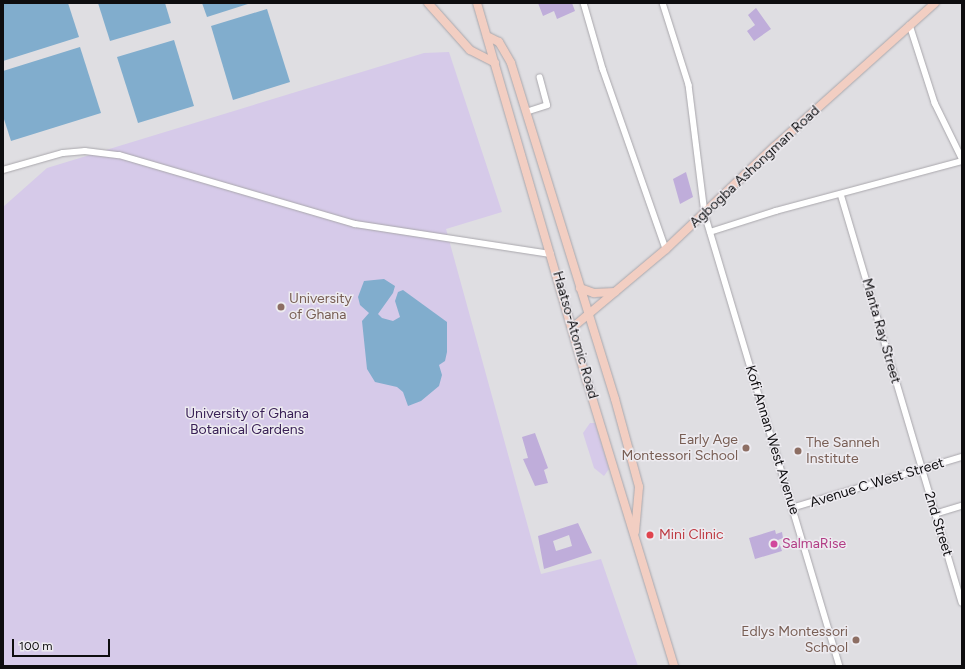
<!DOCTYPE html>
<html>
<head>
<meta charset="utf-8">
<style>
  body { margin:0 }
  #map { position:relative; width:965px; height:669px; overflow:hidden; background:#dfdee2; font-family:Figtree,sans-serif }
  div>[style] { position:absolute }
  .green>* { inset:0; background:#d6cae9 }
  .water>* { inset:0; background:#81adcd }
  .building>* { inset:0; background:#bfadda }
  .roads { filter:drop-shadow(0 0 1px #a9a7ac) drop-shadow(0 0 1px #a9a7ac) }
  .street>* { height:5.5px; margin:-2.75px; padding:0 2.75px; transform-origin:2.75px; border-radius:2.75px; background:#fff }
  .secondary>* { height:8px; margin:-4px; padding:0 4px; transform-origin:4px; border-radius:4px; background:#f2cec2 }
  .dots>* { width:11px; height:11px; translate:-50% -50%; box-sizing:border-box; border:2px solid #edebf0; border-radius:50% }
  span { translate:-50% -50%; white-space:nowrap; text-align:center; line-height:1.15; -webkit-text-stroke:3px #edebf0; paint-order:stroke }
  .street-label { font-size:14px; color:#0e0d0f }
  .education-label { font-size:14px; color:#785e54 }
  .left { translate:0 -50%; text-align:left }
  .right { translate:-100% -50%; text-align:right }
  .park-label { font-size:14px; color:#392056 }
  .health-label { font-size:14px; color:#be3a42 }
  .hotel-label { font-size:14px; color:#b23c85 }
  .frame { position:absolute; inset:0; border:4px solid #0e0d0f; pointer-events:none }
  .scale { position:absolute; left:12px; top:639px; width:98px; height:18px; box-sizing:border-box; border:2px solid #0e0d0f; border-top:0; padding-left:5px; font-size:12px; line-height:14px; white-space:nowrap; color:#0e0d0f; -webkit-text-stroke:3px #edebf0; paint-order:stroke }
</style>
</head>
<body>
<div id="map">
  <div class="green">
    <i style="clip-path:polygon(449px 52px,502px 212px,446px 229px,541px 574px,601px 559px,638px 666px,3px 666px,3px 207px,47px 168px,424px 53px)"></i>
    <i style="clip-path:polygon(590px 423px,595px 423px,609px 469px,604px 476px,594px 468px,583px 433px)"></i>
  </div>
  <div class="water">
    <i style="clip-path:polygon(3px 3px,68px 3px,79px 37px,3px 61px)"></i>
    <i style="clip-path:polygon(98px 3px,165px 3px,171px 23px,110px 41px)"></i>
    <i style="clip-path:polygon(202px 3px,251px 3px,207px 17px)"></i>
    <i style="clip-path:polygon(267px 9px,290px 82px,233px 100px,211px 26px)"></i>
    <i style="clip-path:polygon(174px 40px,194px 106px,138px 123px,117px 57px)"></i>
    <i style="clip-path:polygon(80px 47px,101px 113px,11px 141px,3px 116px,3px 71px)"></i>
    <i style="clip-path:polygon(384px 279px,395px 286px,393px 293px,378px 314px,382px 318px,393px 321px,400px 317px,395px 301px,398px 292px,403px 290px,447px 322px,447px 352px,445px 361px,439px 365px,442px 375px,439px 386px,421px 401px,408px 406px,403px 392px,397px 387px,375px 382px,367px 369px,362px 321px,369px 313px,360px 305px,358px 297px,364px 281px)"></i>
  </div>
  <div class="building">
    <i style="clip-path:polygon(538px 3px,572px 3px,575px 11px,557px 19px,554px 11px,543px 16px)"></i>
    <i style="clip-path:polygon(756px 8px,771px 29px,754px 41px,747px 31px,755px 25px,748px 15px)"></i>
    <i style="clip-path:polygon(686px 172px,693px 197px,680px 204px,673px 179px)"></i>
    <i style="clip-path:polygon(535px 433px,548px 468px,544px 470px,548px 483px,535px 486px,523px 459px,528px 458px,522px 437px)"></i>
    <i style="clip-path:polygon(evenodd,578px 523px,592px 553px,544px 569px,538px 536px,578px 523px,569px 535px,572px 546px,556px 551px,553px 541px,569px 535px)"></i>
    <i style="clip-path:polygon(775px 530px,776px 534px,782px 532px,783px 538px,778px 540px,782px 551px,755px 559px,749px 538px)"></i>
  </div>
  <div class="roads">
    <div class="street">
      <i style="left:584px;top:3px;width:69px;rotate:73.9deg"></i>
      <i style="left:603px;top:69px;width:191px;rotate:70.7deg"></i>
      <i style="left:663px;top:3px;width:86px;rotate:72.4deg"></i>
      <i style="left:689px;top:85px;width:130px;rotate:82.9deg"></i>
      <i style="left:705px;top:214px;width:472px;rotate:73.4deg"></i>
      <i style="left:910px;top:25px;width:82px;rotate:72.2deg"></i>
      <i style="left:935px;top:103px;width:61px;rotate:63.9deg"></i>
      <i style="left:526px;top:112px;width:22px;rotate:-18deg"></i>
      <i style="left:547px;top:105px;width:28px;rotate:-105deg"></i>
      <i style="left:3px;top:170px;width:62px;rotate:-15.8deg"></i>
      <i style="left:63px;top:153px;width:22px;rotate:-5deg"></i>
      <i style="left:85px;top:151px;width:34px;rotate:7deg"></i>
      <i style="left:119px;top:155px;width:246px;rotate:16.3deg"></i>
      <i style="left:355px;top:224px;width:198px;rotate:8.7deg"></i>
      <i style="left:841px;top:194px;width:426px;rotate:73.5deg"></i>
      <i style="left:710px;top:232px;width:69px;rotate:-17.7deg"></i>
      <i style="left:776px;top:211px;width:193px;rotate:-15deg"></i>
      <i style="left:792px;top:508px;width:177px;rotate:-16.7deg"></i>
      <i style="left:935px;top:514px;width:28px;rotate:-17deg"></i>
    </div>
    <div class="secondary">
      <i style="left:428px;top:3px;width:63px;rotate:48.2deg"></i>
      <i style="left:470px;top:50px;width:28px;rotate:27deg"></i>
      <i style="left:477px;top:3px;width:394px;rotate:73.8deg"></i>
      <i style="left:587px;top:381px;width:298px;rotate:73deg"></i>
      <i style="left:487px;top:36px;width:13px;rotate:27deg"></i>
      <i style="left:499px;top:42px;width:24px;rotate:60deg"></i>
      <i style="left:511px;top:63px;width:352px;rotate:72.8deg"></i>
      <i style="left:615px;top:399px;width:91px;rotate:74.7deg"></i>
      <i style="left:639px;top:487px;width:45px;rotate:95.1deg"></i>
      <i style="left:580px;top:288px;width:15px;rotate:20deg"></i>
      <i style="left:594px;top:293px;width:21px;rotate:-3deg"></i>
      <i style="left:572px;top:328px;width:123px;rotate:-40deg"></i>
      <i style="left:666px;top:249px;width:149px;rotate:-43.4deg"></i>
      <i style="left:774px;top:147px;width:216px;rotate:-41.8deg"></i>
    </div>
  </div>
  <div class="dots">
    <i style="left:281px;top:307px;background:#8d6e63"></i>
    <i style="left:746px;top:448px;background:#8d6e63"></i>
    <i style="left:798px;top:451px;background:#8d6e63"></i>
    <i style="left:650px;top:535px;background:#e0444e"></i>
    <i style="left:774px;top:544px;background:#d1479c"></i>
    <i style="left:856px;top:640px;background:#8d6e63"></i>
  </div>
  <div class="street-label">
    <span style="left:755px;top:167px;rotate:-43deg">Agbogba Ashongman Road</span>
    <span style="left:881px;top:331px;rotate:74deg">Manta Ray Street</span>
    <span style="left:575px;top:335px;rotate:74deg">Haatso-Atomic Road</span>
    <span style="left:772px;top:440px;rotate:73deg">Kofi Annan West Avenue</span>
    <span style="left:877px;top:483px;rotate:-17deg">Avenue C West Street</span>
    <span style="left:938px;top:524px;rotate:73deg">2nd Street</span>
  </div>
  <div class="education-label">
    <span class="left" style="left:289px;top:307px">University<br>of Ghana</span>
    <span class="right" style="left:738px;top:448px">Early Age<br>Montessori School</span>
    <span class="left" style="left:806px;top:451px">The Sanneh<br>Institute</span>
    <span class="right" style="left:848px;top:640px">Edlys Montessori<br>School</span>
  </div>
  <div class="park-label">
    <span style="left:247px;top:422px">University of Ghana<br>Botanical Gardens</span>
  </div>
  <div class="health-label">
    <span class="left" style="left:659px;top:535px">Mini Clinic</span>
  </div>
  <div class="hotel-label">
    <span class="left" style="left:782px;top:544px">SalmaRise</span>
  </div>
  <div class="frame"></div>
  <div class="scale">100 m</div>
</div>
</body>
</html>
